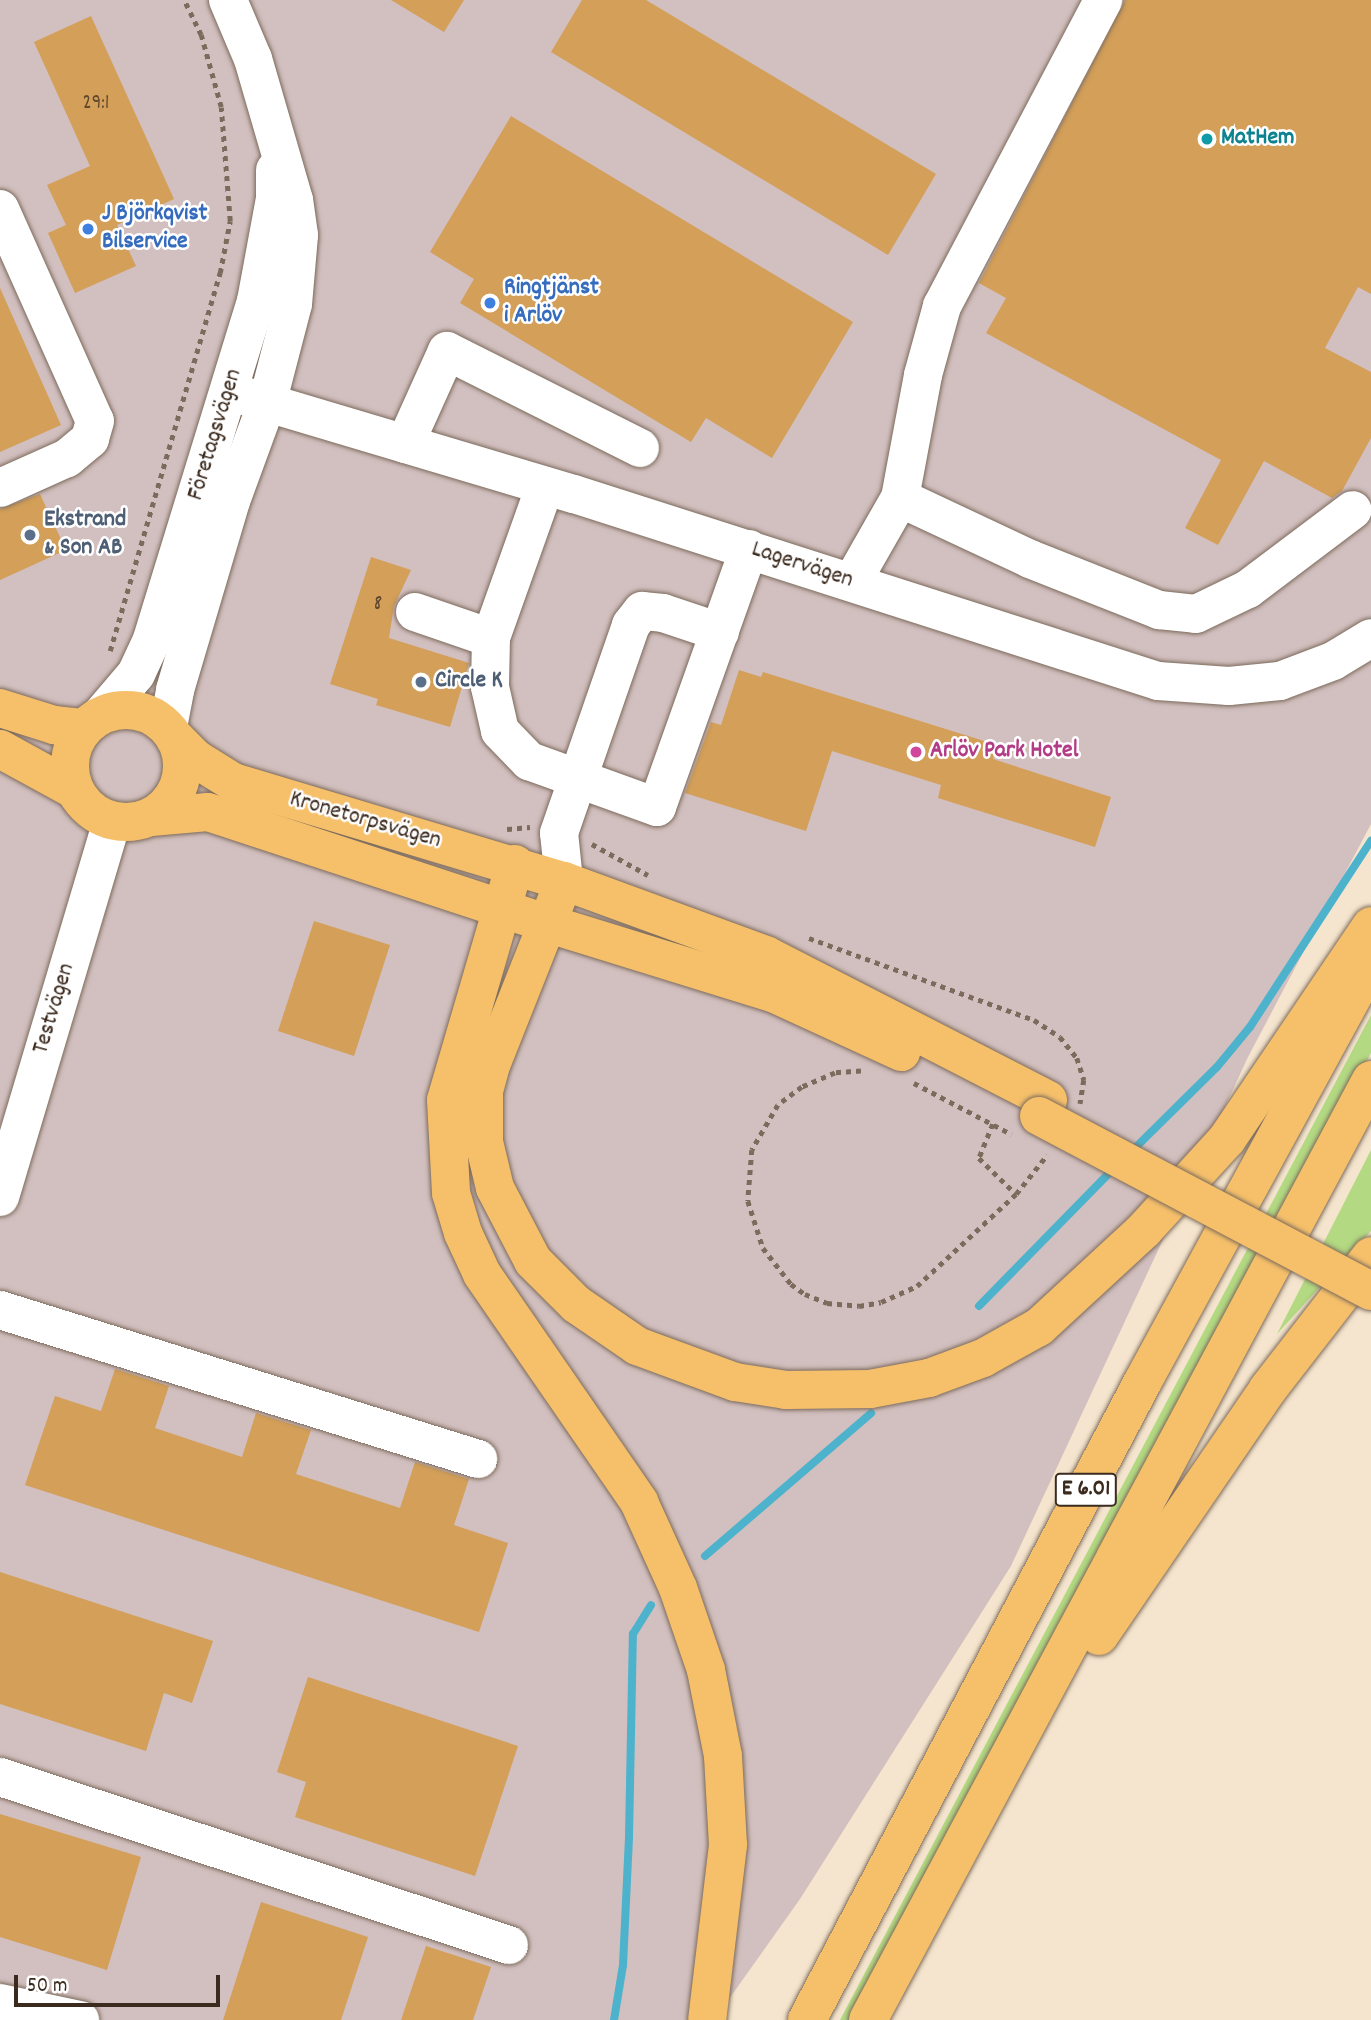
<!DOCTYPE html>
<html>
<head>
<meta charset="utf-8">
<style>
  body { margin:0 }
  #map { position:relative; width:1371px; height:2020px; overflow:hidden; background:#f5e5ce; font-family:Dekko,sans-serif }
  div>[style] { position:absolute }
  .industrial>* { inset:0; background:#d2bfbf }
  .green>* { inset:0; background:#b3d982 }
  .stream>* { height:8px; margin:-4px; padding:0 4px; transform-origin:4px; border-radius:4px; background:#4db2cc }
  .building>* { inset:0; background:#d39f59 }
  .path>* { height:4.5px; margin-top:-2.25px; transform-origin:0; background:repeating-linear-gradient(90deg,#7c6b5c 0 5px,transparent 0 10px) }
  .roads { filter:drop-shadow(0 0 2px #7c6b5c) drop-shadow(0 0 2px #7c6b5c) }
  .minor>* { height:38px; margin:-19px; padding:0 19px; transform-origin:19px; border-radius:19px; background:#fff }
  .major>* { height:38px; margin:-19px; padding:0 19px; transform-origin:19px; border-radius:19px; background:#f6c06b }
  .major>.ring { margin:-19px; padding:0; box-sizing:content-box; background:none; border:38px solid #f6c06b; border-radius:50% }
  .highway>* { height:38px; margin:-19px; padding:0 19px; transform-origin:19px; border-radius:19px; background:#f6c06b }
  .bridges { filter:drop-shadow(0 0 2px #7c6b5c) drop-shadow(0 0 2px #7c6b5c) }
  .highway-bridge>* { height:38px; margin:-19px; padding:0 19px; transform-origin:19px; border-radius:19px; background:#f6c06b }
  .dots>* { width:19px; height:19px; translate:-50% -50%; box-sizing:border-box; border:4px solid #fff; border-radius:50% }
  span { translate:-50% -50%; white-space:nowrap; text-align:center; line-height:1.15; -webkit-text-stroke:5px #fff; paint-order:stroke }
  .number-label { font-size:21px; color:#61472d }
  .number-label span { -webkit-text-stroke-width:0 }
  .shield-label span { padding:2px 5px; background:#fff; border:2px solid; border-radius:5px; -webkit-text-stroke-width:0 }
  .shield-label { font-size:23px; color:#3b2a1e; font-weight:700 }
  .culture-label { font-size:24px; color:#0d838f; font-weight:700 }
  .left { translate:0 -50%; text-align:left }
  .shop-label { font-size:24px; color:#366cbe; font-weight:700 }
  .street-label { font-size:24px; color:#3b2a1e }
  .service-label { font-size:24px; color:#4e5e75; font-weight:700 }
  .hotel-label { font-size:24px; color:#b23c85; font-weight:700 }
  .scale { position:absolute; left:14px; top:1975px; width:206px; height:32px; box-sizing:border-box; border:4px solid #3b2a1e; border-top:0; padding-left:9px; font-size:21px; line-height:24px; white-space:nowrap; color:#3b2a1e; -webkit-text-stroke:5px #fff; paint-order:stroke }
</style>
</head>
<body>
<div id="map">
  <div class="industrial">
    <i style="clip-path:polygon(0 0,1371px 0,1371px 824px,1248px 1057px,1011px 1566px,800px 1899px,714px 2020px,0 2020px)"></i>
  </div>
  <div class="green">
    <i style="clip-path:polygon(1371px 1015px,1371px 1053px,862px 2020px,840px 2020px)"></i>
    <i style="clip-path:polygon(1371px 1150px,1371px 1231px,1277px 1334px)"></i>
  </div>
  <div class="stream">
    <i style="left:1131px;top:1152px;width:121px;rotate:-44.7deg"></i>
    <i style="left:1217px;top:1067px;width:52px;rotate:-50.5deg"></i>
    <i style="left:1250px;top:1027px;width:222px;rotate:-57deg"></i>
    <i style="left:979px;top:1306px;width:193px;rotate:-45.6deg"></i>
    <i style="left:705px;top:1556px;width:219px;rotate:-40.7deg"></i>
    <i style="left:614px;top:2020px;width:56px;rotate:-80.7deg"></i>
    <i style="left:623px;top:1965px;width:128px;rotate:-87.3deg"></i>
    <i style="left:629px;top:1837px;width:203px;rotate:-88.9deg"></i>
    <i style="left:633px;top:1634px;width:34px;rotate:-58deg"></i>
  </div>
  <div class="building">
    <i style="clip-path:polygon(391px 0,464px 0,444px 32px)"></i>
    <i style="clip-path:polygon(582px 0,646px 0,936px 174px,888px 255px,551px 52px)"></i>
    <i style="clip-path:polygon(1125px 0,1371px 0,1371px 294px,1358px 287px,1325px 348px,1371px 372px,1371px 438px,1342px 491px,1332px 498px,1264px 461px,1218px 545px,1185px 528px,1221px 460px,986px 333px,1006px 298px,979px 283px)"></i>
    <i style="clip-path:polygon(91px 16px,174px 199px,117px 225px,136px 266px,75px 293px,48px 233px,66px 225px,47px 185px,90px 166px,34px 42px)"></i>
    <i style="clip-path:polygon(511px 116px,853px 322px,772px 458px,706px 418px,691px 442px,460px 303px,474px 279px,430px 252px)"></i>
    <i style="clip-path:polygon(0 288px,61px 425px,0 452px)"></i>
    <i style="clip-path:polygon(40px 494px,66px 550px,0 580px,0 509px)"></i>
    <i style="clip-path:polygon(371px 557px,411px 570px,394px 606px,389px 638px,469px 663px,450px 727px,376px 705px,378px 699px,330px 684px)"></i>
    <i style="clip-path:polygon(739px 670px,761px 677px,763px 672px,997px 745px,993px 759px,1111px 797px,1095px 847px,938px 798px,941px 785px,832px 751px,806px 831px,685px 793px,711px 722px,721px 725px)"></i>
    <i style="clip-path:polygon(314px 921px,390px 945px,354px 1056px,278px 1031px)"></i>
    <i style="clip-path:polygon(115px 1369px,169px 1386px,155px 1428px,242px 1457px,256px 1413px,311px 1430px,296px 1474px,400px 1508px,415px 1462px,469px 1479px,454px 1525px,508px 1543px,479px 1632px,25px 1485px,55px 1396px,101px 1411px)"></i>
    <i style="clip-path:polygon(0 1572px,213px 1641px,192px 1703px,164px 1693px,146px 1751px,0 1704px)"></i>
    <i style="clip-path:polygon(308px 1677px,518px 1746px,475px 1876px,295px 1817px,306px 1782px,277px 1772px)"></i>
    <i style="clip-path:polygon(0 1814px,141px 1857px,107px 1970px,0 1937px)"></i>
    <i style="clip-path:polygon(261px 1902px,368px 1937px,341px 2020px,223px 2020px)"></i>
    <i style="clip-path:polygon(426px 1946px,491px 1967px,473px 2020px,401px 2020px)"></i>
  </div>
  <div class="path">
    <i style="left:110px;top:651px;width:394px;rotate:-73.8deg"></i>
    <i style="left:220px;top:273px;width:53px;rotate:-79.1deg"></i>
    <i style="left:230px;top:221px;width:114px;rotate:-94.5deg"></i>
    <i style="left:221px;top:107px;width:75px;rotate:-105.5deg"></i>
    <i style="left:201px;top:35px;width:39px;rotate:-116deg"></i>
    <i style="left:507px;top:829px;width:23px;rotate:-5deg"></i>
    <i style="left:592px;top:844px;width:64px;rotate:29deg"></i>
    <i style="left:809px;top:938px;width:239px;rotate:20deg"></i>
    <i style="left:1034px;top:1020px;width:31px;rotate:33deg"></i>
    <i style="left:1060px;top:1037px;width:27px;rotate:51deg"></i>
    <i style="left:1077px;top:1058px;width:23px;rotate:72deg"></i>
    <i style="left:1084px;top:1080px;width:24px;rotate:99deg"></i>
    <i style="left:861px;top:1071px;width:26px;rotate:176deg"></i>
    <i style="left:835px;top:1073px;width:36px;rotate:157deg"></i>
    <i style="left:802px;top:1087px;width:30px;rotate:143deg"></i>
    <i style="left:778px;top:1105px;width:52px;rotate:120deg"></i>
    <i style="left:752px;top:1150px;width:51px;rotate:94.5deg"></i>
    <i style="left:748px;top:1201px;width:49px;rotate:72.3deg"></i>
    <i style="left:763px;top:1248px;width:46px;rotate:52.1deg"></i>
    <i style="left:791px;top:1284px;width:17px;rotate:36deg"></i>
    <i style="left:805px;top:1294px;width:24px;rotate:22deg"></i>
    <i style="left:827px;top:1303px;width:32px;rotate:5deg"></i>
    <i style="left:859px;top:1306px;width:22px;rotate:-10deg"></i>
    <i style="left:881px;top:1302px;width:39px;rotate:-24deg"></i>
    <i style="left:917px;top:1286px;width:135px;rotate:-42.9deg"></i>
    <i style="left:1016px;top:1194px;width:50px;rotate:-51.5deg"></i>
    <i style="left:914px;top:1083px;width:110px;rotate:27.7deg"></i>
    <i style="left:993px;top:1124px;width:37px;rotate:112deg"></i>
    <i style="left:979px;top:1158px;width:52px;rotate:44.2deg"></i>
  </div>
  <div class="roads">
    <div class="minor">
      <i style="left:0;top:209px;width:232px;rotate:65.9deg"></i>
      <i style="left:95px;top:421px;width:19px;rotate:106deg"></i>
      <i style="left:90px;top:439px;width:30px;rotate:140deg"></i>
      <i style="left:67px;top:458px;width:73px;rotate:155.9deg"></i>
      <i style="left:231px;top:392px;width:358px;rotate:16.6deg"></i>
      <i style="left:574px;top:494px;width:613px;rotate:17.76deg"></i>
      <i style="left:1158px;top:681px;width:71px;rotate:4deg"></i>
      <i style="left:1229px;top:686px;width:51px;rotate:-5.6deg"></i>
      <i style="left:1280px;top:681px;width:57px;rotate:-20.7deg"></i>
      <i style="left:1333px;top:661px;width:44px;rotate:-31.2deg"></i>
      <i style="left:405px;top:444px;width:102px;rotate:-65.7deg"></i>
      <i style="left:447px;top:351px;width:216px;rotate:26.7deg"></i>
      <i style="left:545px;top:486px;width:161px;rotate:109.6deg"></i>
      <i style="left:491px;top:638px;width:49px;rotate:91.2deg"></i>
      <i style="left:490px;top:687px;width:45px;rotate:77.2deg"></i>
      <i style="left:500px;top:731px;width:42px;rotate:46deg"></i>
      <i style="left:529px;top:761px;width:136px;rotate:19.8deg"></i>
      <i style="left:657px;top:807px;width:274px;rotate:-70.4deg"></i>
      <i style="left:900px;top:498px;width:144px;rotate:25.1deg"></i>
      <i style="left:1030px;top:559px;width:139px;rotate:21.6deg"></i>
      <i style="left:1159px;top:610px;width:37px;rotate:6deg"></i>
      <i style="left:1196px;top:614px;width:58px;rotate:-25.7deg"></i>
      <i style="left:1248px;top:589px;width:131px;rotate:-37deg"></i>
      <i style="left:852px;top:582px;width:97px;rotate:-60.3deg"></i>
      <i style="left:900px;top:498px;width:125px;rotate:-79.4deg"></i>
      <i style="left:923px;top:375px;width:72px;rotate:-74.6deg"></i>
      <i style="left:942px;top:306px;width:346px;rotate:-62.2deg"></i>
      <i style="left:415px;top:612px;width:80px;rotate:18.9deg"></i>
      <i style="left:101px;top:715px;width:54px;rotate:-49.5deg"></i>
      <i style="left:136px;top:674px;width:38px;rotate:-65deg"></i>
      <i style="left:152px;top:639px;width:354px;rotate:-72.9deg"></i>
      <i style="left:256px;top:301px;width:105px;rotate:-79.5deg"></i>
      <i style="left:275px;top:198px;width:28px;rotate:-90deg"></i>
      <i style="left:168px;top:727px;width:38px;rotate:-79deg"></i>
      <i style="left:175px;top:690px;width:197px;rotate:-73.5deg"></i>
      <i style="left:231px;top:501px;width:108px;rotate:-69.9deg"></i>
      <i style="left:268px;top:400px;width:99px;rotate:-75.4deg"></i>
      <i style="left:293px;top:304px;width:69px;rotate:-85deg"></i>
      <i style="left:299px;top:235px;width:35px;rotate:-98deg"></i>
      <i style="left:294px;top:200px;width:147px;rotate:-106.2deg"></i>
      <i style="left:253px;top:59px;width:64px;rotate:-113deg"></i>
      <i style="left:564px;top:881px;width:48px;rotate:-95.9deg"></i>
      <i style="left:559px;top:833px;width:220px;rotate:-70.9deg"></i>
      <i style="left:631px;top:625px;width:18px;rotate:-52deg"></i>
      <i style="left:642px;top:611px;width:21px;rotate:5deg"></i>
      <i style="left:663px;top:613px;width:60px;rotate:18.4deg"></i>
      <i style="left:0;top:1197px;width:392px;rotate:-73.4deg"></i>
      <i style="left:0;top:1310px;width:501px;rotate:17.31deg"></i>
      <i style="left:0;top:1777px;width:536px;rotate:18.27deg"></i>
      <i style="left:0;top:2003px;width:82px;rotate:12deg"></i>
    </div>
    <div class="major">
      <i style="left:0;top:708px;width:57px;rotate:17.5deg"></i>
      <i style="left:54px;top:725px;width:30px;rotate:6deg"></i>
      <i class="ring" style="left:70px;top:710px;width:74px;height:74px"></i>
      <i style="left:177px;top:740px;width:27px;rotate:45deg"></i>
      <i style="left:196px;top:759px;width:44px;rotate:31.9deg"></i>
      <i style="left:233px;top:782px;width:345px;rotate:16.7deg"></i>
      <i style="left:0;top:749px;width:85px;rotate:28.7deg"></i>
      <i style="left:151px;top:817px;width:57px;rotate:-5deg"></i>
      <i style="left:208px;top:812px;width:359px;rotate:18.2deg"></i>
    </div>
    <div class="highway">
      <i style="left:515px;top:864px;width:246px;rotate:106.3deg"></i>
      <i style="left:446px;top:1100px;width:93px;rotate:86.9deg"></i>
      <i style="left:451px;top:1193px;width:42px;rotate:73.3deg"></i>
      <i style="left:463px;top:1233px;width:45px;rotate:65.1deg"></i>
      <i style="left:482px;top:1274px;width:277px;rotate:55.4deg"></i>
      <i style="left:639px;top:1502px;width:94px;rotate:65.6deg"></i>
      <i style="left:678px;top:1588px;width:87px;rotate:71.1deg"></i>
      <i style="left:706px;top:1670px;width:88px;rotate:78.8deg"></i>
      <i style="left:723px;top:1756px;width:89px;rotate:86.8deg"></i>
      <i style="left:728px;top:1845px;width:176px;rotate:96.8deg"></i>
      <i style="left:549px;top:924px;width:237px;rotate:17.2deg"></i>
      <i style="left:775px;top:994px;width:139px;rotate:24.7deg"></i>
      <i style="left:1048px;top:1100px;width:317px;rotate:-152.8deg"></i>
      <i style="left:766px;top:955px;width:215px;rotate:-159.9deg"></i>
      <i style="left:564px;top:881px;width:198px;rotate:111.6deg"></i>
      <i style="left:491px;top:1065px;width:28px;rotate:105deg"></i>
      <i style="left:484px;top:1092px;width:50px;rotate:90deg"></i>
      <i style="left:484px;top:1142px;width:47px;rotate:76.6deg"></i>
      <i style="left:495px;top:1188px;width:82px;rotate:62.5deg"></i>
      <i style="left:533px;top:1261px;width:61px;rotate:45deg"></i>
      <i style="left:576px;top:1304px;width:74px;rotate:34.5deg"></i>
      <i style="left:637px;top:1346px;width:104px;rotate:20.2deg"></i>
      <i style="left:735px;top:1382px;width:52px;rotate:8.9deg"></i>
      <i style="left:786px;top:1390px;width:84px;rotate:-0.7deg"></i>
      <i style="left:870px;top:1389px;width:60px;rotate:-10.6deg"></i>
      <i style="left:929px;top:1378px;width:58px;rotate:-20.3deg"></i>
      <i style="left:983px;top:1358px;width:64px;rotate:-29deg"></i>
      <i style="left:1039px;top:1327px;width:143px;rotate:-42.7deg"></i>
      <i style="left:1144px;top:1230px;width:123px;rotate:-47.6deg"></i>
      <i style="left:1227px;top:1139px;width:257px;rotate:-55.9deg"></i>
      <i style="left:1099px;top:1636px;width:299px;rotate:-55.6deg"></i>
      <i style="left:1268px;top:1389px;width:168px;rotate:-52.2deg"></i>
      <i style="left:807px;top:2020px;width:720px;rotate:-62.26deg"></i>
      <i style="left:1142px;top:1383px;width:472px;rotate:-61.4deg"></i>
      <i style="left:868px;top:2020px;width:1066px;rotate:-61.85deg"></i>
    </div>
  </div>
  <div class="bridges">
    <div class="highway-bridge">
      <i style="left:1039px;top:1116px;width:375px;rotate:27.8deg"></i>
    </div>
  </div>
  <div class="dots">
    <i style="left:1207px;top:139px;background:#0f9aa8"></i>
    <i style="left:88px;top:229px;background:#3f7fe0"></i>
    <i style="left:490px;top:303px;background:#3f7fe0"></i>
    <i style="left:30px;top:535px;background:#5c6f8a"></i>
    <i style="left:421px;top:682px;background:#5c6f8a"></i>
    <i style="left:916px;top:752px;background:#d1479c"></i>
  </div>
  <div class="number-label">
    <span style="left:96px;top:104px">29:1</span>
    <span style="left:378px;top:605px">8</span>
  </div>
  <div class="shield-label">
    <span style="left:1086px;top:1490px">E 6.01</span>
  </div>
  <div class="culture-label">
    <span class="left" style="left:1221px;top:139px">MatHem</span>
  </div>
  <div class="shop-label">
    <span class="left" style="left:102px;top:229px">J Björkqvist<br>Bilservice</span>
    <span class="left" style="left:504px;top:303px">Ringtjänst<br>i Arlöv</span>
  </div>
  <div class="street-label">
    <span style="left:216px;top:435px;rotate:-73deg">Företagsvägen</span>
    <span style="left:802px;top:566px;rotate:18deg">Lagervägen</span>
    <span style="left:365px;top:821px;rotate:16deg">Kronetorpsvägen</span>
    <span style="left:55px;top:1009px;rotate:-73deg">Testvägen</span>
  </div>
  <div class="service-label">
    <span class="left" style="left:44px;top:535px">Ekstrand<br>&amp; Son AB</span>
    <span class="left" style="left:435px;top:682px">Circle K</span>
  </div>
  <div class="hotel-label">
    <span class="left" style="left:930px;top:752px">Arlöv Park Hotel</span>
  </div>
  <div class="scale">50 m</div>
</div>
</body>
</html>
